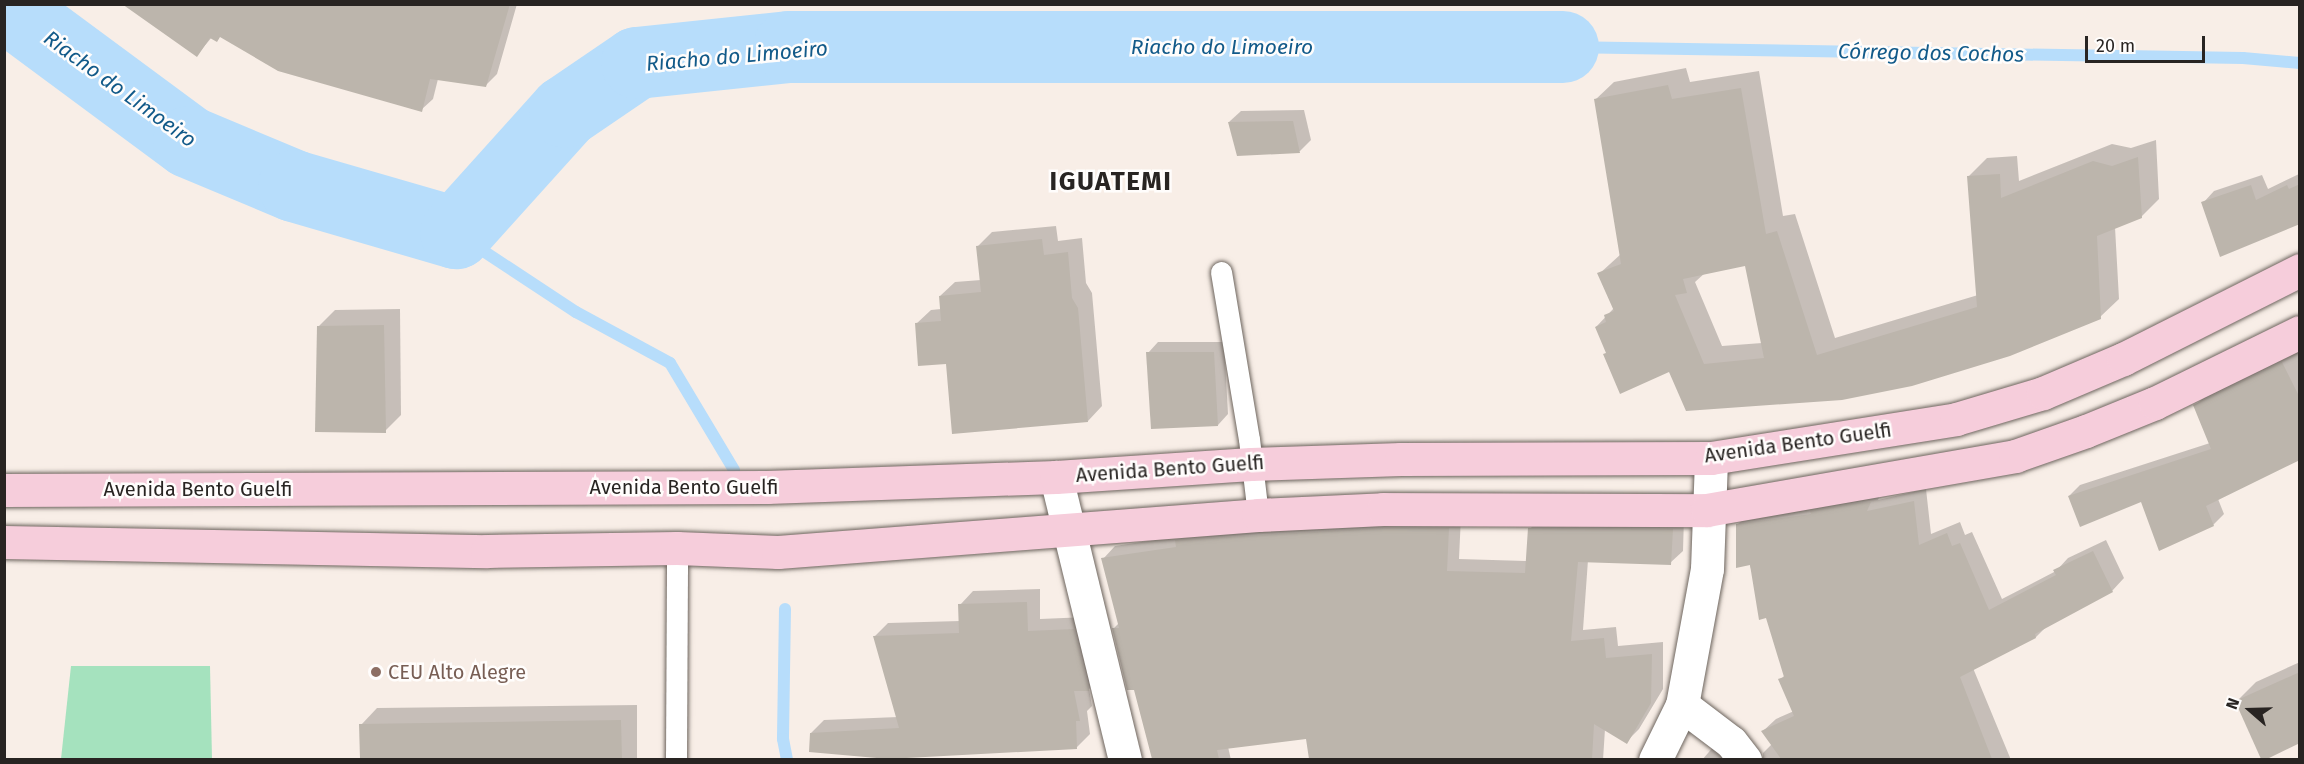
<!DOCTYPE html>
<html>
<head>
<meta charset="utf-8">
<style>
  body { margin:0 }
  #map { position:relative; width:2304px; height:764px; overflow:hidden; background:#f8eee7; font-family:"Fira Sans",sans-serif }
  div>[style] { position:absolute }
  .green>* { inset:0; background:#a5e2be }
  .shadow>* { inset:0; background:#0003 }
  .stream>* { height:12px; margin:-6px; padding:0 6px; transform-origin:6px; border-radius:6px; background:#b7ddfb }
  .river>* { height:72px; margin:-36px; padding:0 36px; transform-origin:36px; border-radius:36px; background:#b7ddfb }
  .building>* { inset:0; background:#bcb5ac }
  .roads { filter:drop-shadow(0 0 2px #6d655e) drop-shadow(0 0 2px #6d655e) }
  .service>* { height:21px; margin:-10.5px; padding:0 10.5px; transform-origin:10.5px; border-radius:10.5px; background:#fff }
  .minor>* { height:33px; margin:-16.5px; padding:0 16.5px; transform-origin:16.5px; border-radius:16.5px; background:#fff }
  .secondary>* { height:33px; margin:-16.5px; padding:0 16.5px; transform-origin:16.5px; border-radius:16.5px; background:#f6cddb }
  .dots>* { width:16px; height:16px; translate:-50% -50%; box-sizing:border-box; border:3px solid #fffdfc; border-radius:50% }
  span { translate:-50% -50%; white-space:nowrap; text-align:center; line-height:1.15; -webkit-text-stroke:5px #fffdfc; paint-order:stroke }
  .street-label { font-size:20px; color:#282422 }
  .education-label { font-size:20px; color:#785e54 }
  .left { translate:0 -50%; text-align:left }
  .water-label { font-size:21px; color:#125a89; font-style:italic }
  .district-label { font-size:26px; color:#282422; font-weight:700; letter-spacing:1.5px }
  .frame { position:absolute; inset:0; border:6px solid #282422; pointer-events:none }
  .north { position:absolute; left:2220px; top:680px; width:60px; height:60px; -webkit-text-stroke:4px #fffdfc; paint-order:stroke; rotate:290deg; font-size:16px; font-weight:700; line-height:24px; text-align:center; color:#282422 }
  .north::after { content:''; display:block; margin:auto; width:21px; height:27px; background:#282422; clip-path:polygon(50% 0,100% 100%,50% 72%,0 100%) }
  .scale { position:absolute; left:2085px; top:36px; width:120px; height:27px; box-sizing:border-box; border:3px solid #282422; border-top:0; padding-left:8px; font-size:18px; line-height:21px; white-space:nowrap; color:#282422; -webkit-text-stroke:4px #fffdfc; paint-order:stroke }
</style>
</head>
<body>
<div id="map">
  <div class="green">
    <i style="clip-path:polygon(71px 666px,210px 666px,212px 759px,61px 759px)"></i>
  </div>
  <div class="shadow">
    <i style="clip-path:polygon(125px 4px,517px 4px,497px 74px,485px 86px,438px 79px,433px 99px,421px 110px,221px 36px,212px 37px,197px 55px)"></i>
    <i style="clip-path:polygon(evenodd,1686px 68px,1690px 82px,1759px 71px,1783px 216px,1795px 214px,1835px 338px,1978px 295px,1968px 177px,1987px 158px,2017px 156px,2019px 181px,2112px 144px,2131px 148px,2156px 140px,2159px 199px,2141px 217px,2115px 227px,2119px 299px,2100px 317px,2010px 355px,1670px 370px,1607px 352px,1596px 327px,1614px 308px,1599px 274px,1621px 254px,1595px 100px,1614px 82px,1686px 68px,1747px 264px,1762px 343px,1722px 346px,1695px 282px,1705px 273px,1747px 264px)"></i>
    <i style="clip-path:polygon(1304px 110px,1311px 140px,1300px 151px,1238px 155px,1229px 122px,1241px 111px)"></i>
    <i style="clip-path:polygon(2299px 174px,2300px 222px,2203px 203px,2214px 191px,2262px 175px,2268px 189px)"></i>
    <i style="clip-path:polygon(1056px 226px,1058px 241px,1082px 238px,1086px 283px,1092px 293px,1102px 406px,1088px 421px,947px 362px,916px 324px,931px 310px,941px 309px,940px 296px,955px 282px,981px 280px,978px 246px,992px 232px)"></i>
    <i style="clip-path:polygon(400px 309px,401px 415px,385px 431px,319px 326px,335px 310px)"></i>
    <i style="clip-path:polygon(1158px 342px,1224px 342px,1228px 414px,1218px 425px,1148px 353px)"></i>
    <i style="clip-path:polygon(2300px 349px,2300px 442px,2218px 499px,2224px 514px,2213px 525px,2142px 500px,2069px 496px,2080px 485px,2210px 443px,2195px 406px,2206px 395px)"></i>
    <i style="clip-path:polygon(1926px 489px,1931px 534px,1960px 522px,1965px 535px,1972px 532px,2002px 599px,2056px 571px,2068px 558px,2106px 540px,2124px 578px,2112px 591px,2046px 627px,2036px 637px,1973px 668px,2011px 760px,1763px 760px,1763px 753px,1772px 744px,1763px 731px,1776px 719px,1794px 711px,1780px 680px,1785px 675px,1737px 525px,1750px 512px,1882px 490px,1878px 500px)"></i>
    <i style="clip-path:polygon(1461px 516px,1459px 559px,1527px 561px,1530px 529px,1542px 516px,1684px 517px,1683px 551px,1670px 563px,1588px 560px,1583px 630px,1616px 627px,1618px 646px,1663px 642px,1663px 689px,1639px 729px,1626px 742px,1605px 729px,1603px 760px,1471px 760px,1487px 757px,1135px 688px,1114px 628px,1119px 623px,1103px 559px,1115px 546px,1181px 536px)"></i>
    <i style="clip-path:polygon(1040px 589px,1040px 619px,1087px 617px,1101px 677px,1089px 689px,1092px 706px,1087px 711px,1090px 734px,1077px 747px,811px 733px,824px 720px,898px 717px,875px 636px,888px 623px,960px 621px,960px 605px,973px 591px)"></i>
    <i style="clip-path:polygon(2300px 662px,2300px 741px,2263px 760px,2237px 701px,2256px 682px)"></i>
    <i style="clip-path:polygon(637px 705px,637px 760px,361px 760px,361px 725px,377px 708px)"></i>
    <i style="clip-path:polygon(1226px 738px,1231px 760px,1177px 760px,1186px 750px)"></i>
    <i style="clip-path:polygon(1721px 738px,1745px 760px,1702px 760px)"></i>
  </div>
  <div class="stream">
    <i style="left:1563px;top:47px;width:680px;rotate:0.93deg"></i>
    <i style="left:2243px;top:58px;width:57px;rotate:5deg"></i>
    <i style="left:456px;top:233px;width:144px;rotate:33.4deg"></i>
    <i style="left:576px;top:312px;width:107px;rotate:28.5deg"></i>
    <i style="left:670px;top:363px;width:125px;rotate:59.1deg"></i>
    <i style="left:785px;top:609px;width:130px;rotate:90.9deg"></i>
    <i style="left:783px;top:739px;width:21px;rotate:79deg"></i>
  </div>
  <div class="river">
    <i style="left:4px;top:5px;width:230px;rotate:36.5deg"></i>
    <i style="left:189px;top:142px;width:114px;rotate:22.7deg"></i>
    <i style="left:294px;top:186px;width:169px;rotate:16.2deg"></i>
    <i style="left:456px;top:233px;width:163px;rotate:-48deg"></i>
    <i style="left:565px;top:112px;width:87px;rotate:-34.2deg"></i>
    <i style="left:637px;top:63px;width:153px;rotate:-6deg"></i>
    <i style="left:789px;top:47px;width:774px"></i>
  </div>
  <div class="building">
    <i style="clip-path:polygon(122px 4px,510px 4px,486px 87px,430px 79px,422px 112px,278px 71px,220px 37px,217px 42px,210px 38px,197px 57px)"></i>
    <i style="clip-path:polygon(evenodd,1668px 85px,1672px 99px,1741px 88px,1766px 234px,1777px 231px,1817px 355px,1977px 307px,1967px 176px,2000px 174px,2001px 198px,2093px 161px,2112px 166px,2138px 157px,2142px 218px,2097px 236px,2101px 319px,2010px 356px,1912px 386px,1842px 400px,1686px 411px,1669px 372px,1620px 394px,1603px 354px,1606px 353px,1595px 327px,1606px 322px,1604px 315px,1614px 311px,1597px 273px,1621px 264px,1594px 99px,1668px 85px,1745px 266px,1764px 358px,1704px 364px,1675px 295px,1687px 293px,1683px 279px,1745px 266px)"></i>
    <i style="clip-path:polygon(1293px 121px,1300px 153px,1237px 156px,1228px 122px)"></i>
    <i style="clip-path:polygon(2300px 184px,2300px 224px,2220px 257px,2201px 202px,2251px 185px,2256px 200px,2287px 185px,2289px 189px)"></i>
    <i style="clip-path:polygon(1042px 239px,1044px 255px,1068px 252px,1072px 298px,1078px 308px,1088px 422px,952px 434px,946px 364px,918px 366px,915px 323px,941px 321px,939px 296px,981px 292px,976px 246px)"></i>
    <i style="clip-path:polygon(384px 325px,386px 433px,315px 432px,317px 326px)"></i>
    <i style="clip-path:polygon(1146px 352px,1214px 352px,1218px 426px,1151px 429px)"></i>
    <i style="clip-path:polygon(2282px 362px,2300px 398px,2300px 460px,2206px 506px,2214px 526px,2159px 551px,2141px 502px,2080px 527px,2068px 496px,2211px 449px,2193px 405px)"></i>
    <i style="clip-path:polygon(1914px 501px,1919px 545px,1947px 533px,1952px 546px,1960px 543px,1989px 610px,2056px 575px,2053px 570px,2093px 551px,2113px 592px,2035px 634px,2036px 638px,1960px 677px,1992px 759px,1781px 759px,1761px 731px,1794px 716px,1778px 679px,1784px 677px,1766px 618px,1759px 620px,1750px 565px,1736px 568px,1736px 524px,1811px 514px,1810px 511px,1858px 503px,1871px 502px,1867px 511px)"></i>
    <i style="clip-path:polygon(1383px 528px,1449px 528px,1447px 571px,1525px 573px,1528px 528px,1673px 529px,1671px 565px,1578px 562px,1571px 641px,1604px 638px,1606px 658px,1652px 654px,1651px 703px,1627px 744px,1594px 724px,1592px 759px,1309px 759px,1306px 739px,1217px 750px,1219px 759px,1152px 759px,1134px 690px,1127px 690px,1112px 628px,1119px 628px,1101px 558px,1176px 547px,1175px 540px)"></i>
    <i style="clip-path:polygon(1027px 602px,1028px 631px,1074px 629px,1089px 691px,1074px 691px,1080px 721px,1076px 721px,1077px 749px,888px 759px,809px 752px,810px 733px,899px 728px,873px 636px,959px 633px,958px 604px)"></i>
    <i style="clip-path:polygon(2300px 672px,2300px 743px,2267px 759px,2261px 759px,2235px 701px)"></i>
    <i style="clip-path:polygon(621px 720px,622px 759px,360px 759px,359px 724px)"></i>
  </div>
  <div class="roads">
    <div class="service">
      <i style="left:1221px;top:272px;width:169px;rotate:80.5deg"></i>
      <i style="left:1249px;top:439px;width:77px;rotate:83.2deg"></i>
      <i style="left:676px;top:760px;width:212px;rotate:-89.7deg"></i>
    </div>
    <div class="minor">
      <i style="left:1056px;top:477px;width:291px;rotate:76.3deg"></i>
      <i style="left:1682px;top:705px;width:61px;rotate:37.1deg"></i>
      <i style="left:1731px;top:742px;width:23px;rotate:52deg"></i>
      <i style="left:1655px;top:760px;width:61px;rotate:-63.9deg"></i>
      <i style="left:1682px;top:705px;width:138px;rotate:-79.6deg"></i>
      <i style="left:1707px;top:569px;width:111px;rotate:-87.9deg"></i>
    </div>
    <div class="secondary">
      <i style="left:4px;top:490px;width:763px;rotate:-0.23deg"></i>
      <i style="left:767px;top:487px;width:289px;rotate:-2deg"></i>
      <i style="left:1056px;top:477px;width:195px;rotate:-3.8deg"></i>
      <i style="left:1251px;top:464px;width:150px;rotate:-1.9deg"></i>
      <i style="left:1401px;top:459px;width:310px;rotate:-0.2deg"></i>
      <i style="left:1711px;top:458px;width:248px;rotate:-9deg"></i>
      <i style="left:1956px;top:419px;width:91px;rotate:-16.6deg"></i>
      <i style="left:2043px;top:393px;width:87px;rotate:-23deg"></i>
      <i style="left:2123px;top:359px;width:198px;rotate:-26.7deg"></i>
      <i style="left:4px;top:542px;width:483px;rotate:1.1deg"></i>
      <i style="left:487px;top:551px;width:190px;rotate:-0.9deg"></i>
      <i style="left:677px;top:548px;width:101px;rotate:2.3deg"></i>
      <i style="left:778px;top:552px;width:481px;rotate:-4.4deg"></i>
      <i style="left:1258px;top:515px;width:125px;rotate:-2.7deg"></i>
      <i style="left:1383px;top:509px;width:324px;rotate:0.2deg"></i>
      <i style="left:1707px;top:510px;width:313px;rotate:-9.9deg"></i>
      <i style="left:2015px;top:456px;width:75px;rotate:-19.4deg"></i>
      <i style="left:2086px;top:431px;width:74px;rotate:-22.1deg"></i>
      <i style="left:2155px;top:403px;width:161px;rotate:-26.1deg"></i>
    </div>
  </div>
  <div class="dots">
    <i style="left:376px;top:672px;background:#8d6e63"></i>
  </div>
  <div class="street-label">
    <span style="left:1798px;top:443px;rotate:-8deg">Avenida Bento Guelfi</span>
    <span style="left:1170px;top:469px;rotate:-4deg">Avenida Bento Guelfi</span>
    <span style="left:684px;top:487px">Avenida Bento Guelfi</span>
    <span style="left:198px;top:489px">Avenida Bento Guelfi</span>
  </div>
  <div class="education-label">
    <span class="left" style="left:388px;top:672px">CEU Alto Alegre</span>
  </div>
  <div class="water-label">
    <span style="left:1222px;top:47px">Riacho do Limoeiro</span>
    <span style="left:1931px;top:53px;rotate:1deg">Córrego dos Cochos</span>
    <span style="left:737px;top:56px;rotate:-5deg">Riacho do Limoeiro</span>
    <span style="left:120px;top:89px;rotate:36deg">Riacho do Limoeiro</span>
  </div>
  <div class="district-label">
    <span style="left:1111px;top:182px">IGUATEMI</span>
  </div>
  <div class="frame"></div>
  <div class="north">N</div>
  <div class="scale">20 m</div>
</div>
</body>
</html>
